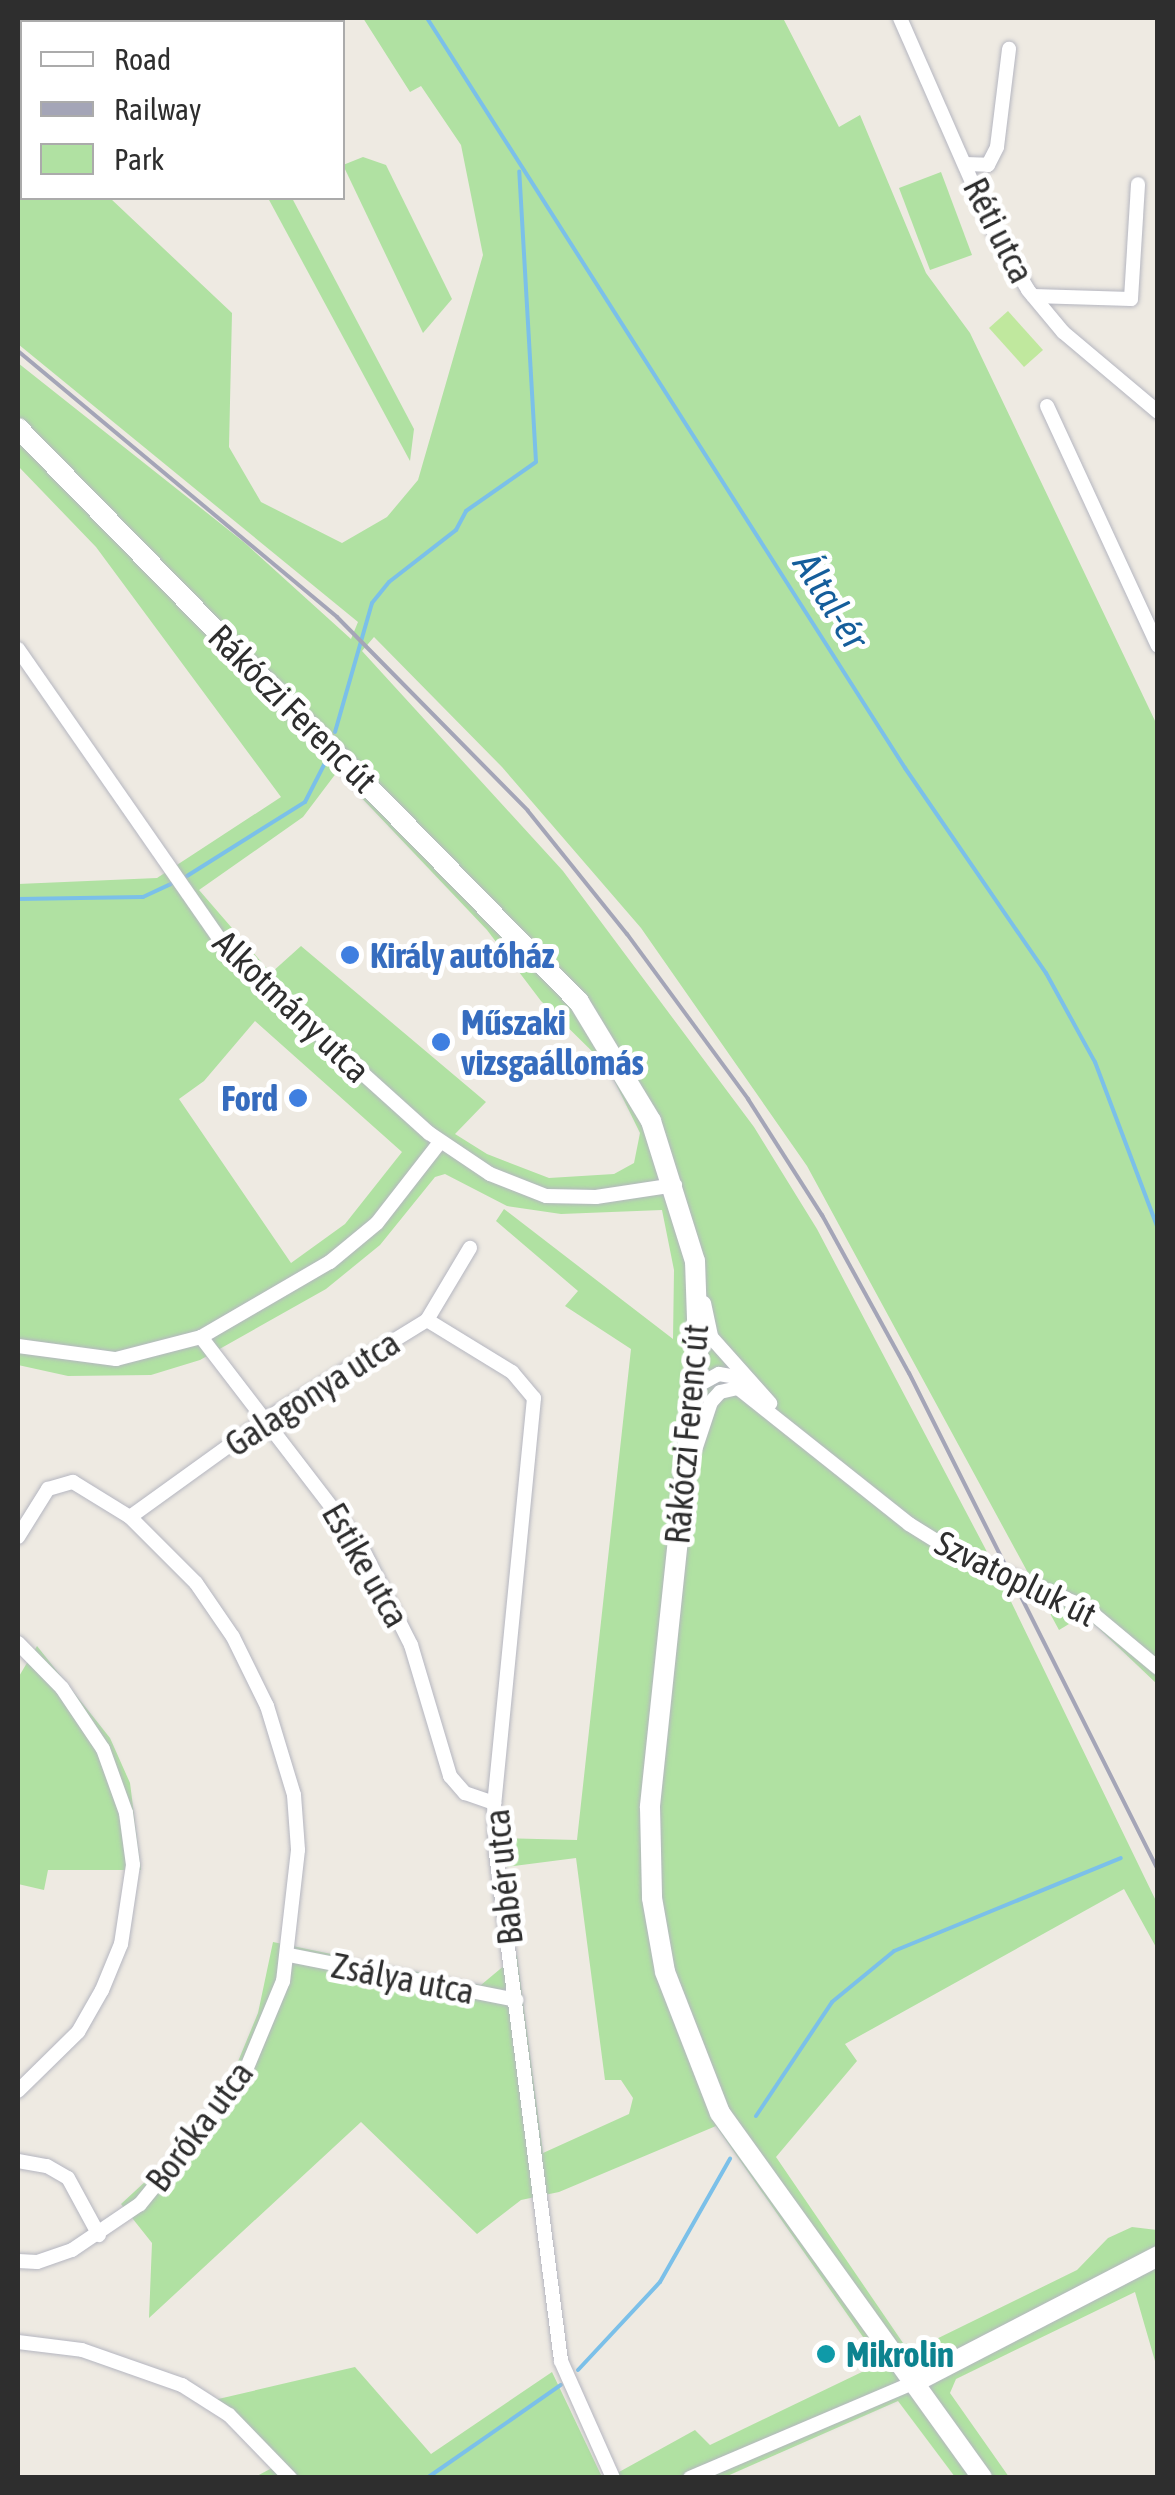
<!DOCTYPE html>
<html>
<head>
<meta charset="utf-8">
<style>
  body { margin:0 }
  #map { position:relative; width:1175px; height:2495px; overflow:hidden; background:#eeeae2; font-family:"Asap Condensed",sans-serif }
  div>[style] { position:absolute }
  .green>* { inset:0; background:#b0e1a2 }
  .pitch>* { inset:0; background:#c0e89e }
  .stream>* { height:4px; margin:-2px; padding:0 2px; transform-origin:2px; border-radius:2px; background:#7bc0e9 }
  .roads { filter:drop-shadow(0 0 2px #b5b6c0) drop-shadow(0 0 2px #b5b6c0) }
  .street>* { height:14px; margin:-7px; padding:0 7px; transform-origin:7px; border-radius:7px; background:#fff }
  .secondary>* { height:20px; margin:-10px; padding:0 10px; transform-origin:10px; border-radius:10px; background:#fff }
  .rail>* { height:4px; margin:-2px; padding:0 2px; transform-origin:2px; border-radius:2px; background:#a4a5b7 }
  .dots>* { width:28px; height:28px; translate:-50% -50%; box-sizing:border-box; border:5px solid #fff; border-radius:50% }
  span { translate:-50% -50%; white-space:nowrap; text-align:center; line-height:1.15; -webkit-text-stroke:10px #fff; paint-order:stroke }
  .street-label { font-size:35px; color:#2e2e2e }
  .shop-label { font-size:35px; color:#366cbe; font-weight:700 }
  .left { translate:0 -50%; text-align:left }
  .right { translate:-100% -50%; text-align:right }
  .culture-label { font-size:35px; color:#0d838f; font-weight:700 }
  .water-label { font-size:38px; color:#155e9b; font-style:italic }
  .frame { position:absolute; inset:0; border:20px solid #2e2e2e; pointer-events:none }
  .legend { position:absolute; left:20px; top:20px; width:325px; height:180px; box-sizing:border-box; background:#fff; border:2px solid #ababab; margin:0; padding:12px 18px; list-style:none; font-size:30px; color:#2e2e2e }
  .legend li { display:flex; align-items:center; gap:20px; height:50px }
  .legend b { width:50px; border:2px solid #ababab }
</style>
</head>
<body>
<div id="map">
  <div class="green">
    <i style="clip-path:polygon(evenodd,363px 18px,784px 20px,839px 127px,860px 115px,926px 273px,970px 333px,1157px 725px,1157px 1684px,1096px 1626px,1079px 1618px,1059px 1630px,807px 1166px,641px 928px,502px 767px,374px 637px,362px 651px,563px 871px,754px 1127px,817px 1229px,985px 1548px,1157px 1903px,1157px 1949px,1124px 1889px,845px 2044px,857px 2061px,776px 2157px,903px 2343px,920px 2347px,1077px 2270px,1108px 2238px,1132px 2227px,1157px 2230px,1157px 2368px,1135px 2292px,956px 2379px,950px 2393px,1009px 2477px,955px 2477px,898px 2401px,725px 2477px,610px 2477px,695px 2430px,710px 2445px,864px 2371px,858px 2354px,870px 2347px,716px 2126px,559px 2192px,521px 2200px,477px 2234px,361px 2122px,149px 2318px,152px 2243px,121px 2204px,173px 2156px,232px 2076px,258px 2013px,273px 1942px,481px 1985px,517px 1955px,543px 2153px,629px 2114px,633px 2098px,621px 2080px,605px 2080px,576px 1858px,507px 1867px,502px 1838px,577px 1840px,631px 1349px,565px 1306px,578px 1291px,496px 1221px,504px 1209px,673px 1339px,674px 1270px,662px 1210px,561px 1214px,507px 1206px,445px 1174px,435px 1177px,380px 1245px,326px 1289px,200px 1360px,151px 1375px,68px 1376px,18px 1365px,18px 884px,157px 878px,281px 797px,96px 547px,18px 466px,18px 363px,245px 543px,351px 639px,358px 622px,18px 344px,18px 154px,22px 198px,110px 198px,232px 313px,229px 447px,261px 502px,342px 543px,387px 517px,418px 480px,483px 255px,461px 145px,421px 86px,410px 92px,363px 18px,337px 772px,487px 930px,541px 1001px,607px 1066px,640px 1133px,634px 1163px,614px 1174px,549px 1178px,487px 1154px,455px 1134px,486px 1102px,301px 946px,271px 973px,199px 890px,303px 817px,337px 772px,363px 18px,255px 1021px,402px 1152px,345px 1224px,291px 1263px,179px 1099px,204px 1081px,255px 1021px)"></i>
    <i style="clip-path:polygon(363px 157px,386px 165px,452px 299px,423px 333px,343px 165px)"></i>
    <i style="clip-path:polygon(941px 172px,972px 255px,930px 270px,899px 188px)"></i>
    <i style="clip-path:polygon(268px 198px,292px 198px,414px 429px,410px 461px)"></i>
    <i style="clip-path:polygon(37px 1646px,110px 1738px,130px 1783px,141px 1870px,48px 1870px,44px 1890px,18px 1884px,18px 1678px)"></i>
    <i style="clip-path:polygon(355px 2367px,431px 2454px,552px 2372px,602px 2477px,255px 2477px,272px 2468px,229px 2421px,201px 2403px)"></i>
  </div>
  <div class="pitch">
    <i style="clip-path:polygon(1008px 311px,1043px 350px,1024px 367px,989px 328px)"></i>
  </div>
  <div class="stream">
    <i style="left:427px;top:18px;width:889px;rotate:57.49deg"></i>
    <i style="left:905px;top:768px;width:249px;rotate:55.5deg"></i>
    <i style="left:1046px;top:973px;width:102px;rotate:61.2deg"></i>
    <i style="left:1095px;top:1062px;width:178px;rotate:69.3deg"></i>
    <i style="left:335px;top:732px;width:134px;rotate:-74deg"></i>
    <i style="left:372px;top:603px;width:27px;rotate:-51deg"></i>
    <i style="left:389px;top:582px;width:85px;rotate:-37.8deg"></i>
    <i style="left:456px;top:530px;width:21px;rotate:-62deg"></i>
    <i style="left:466px;top:511px;width:85px;rotate:-35deg"></i>
    <i style="left:536px;top:462px;width:291px;rotate:-93.3deg"></i>
    <i style="left:187px;top:876px;width:139px;rotate:-32.1deg"></i>
    <i style="left:305px;top:802px;width:46px;rotate:-62.9deg"></i>
    <i style="left:18px;top:899px;width:125px;rotate:-0.9deg"></i>
    <i style="left:143px;top:897px;width:31px;rotate:-25deg"></i>
    <i style="left:756px;top:2116px;width:137px;rotate:-56.3deg"></i>
    <i style="left:832px;top:2002px;width:80px;rotate:-39.4deg"></i>
    <i style="left:894px;top:1951px;width:245px;rotate:-22.3deg"></i>
    <i style="left:578px;top:2370px;width:120px;rotate:-47deg"></i>
    <i style="left:660px;top:2282px;width:142px;rotate:-60.4deg"></i>
    <i style="left:427px;top:2478px;width:163px;rotate:-34.8deg"></i>
  </div>
  <div class="roads">
    <div class="street">
      <i style="left:900px;top:18px;width:232px;rotate:66.3deg"></i>
      <i style="left:993px;top:230px;width:69px;rotate:59.7deg"></i>
      <i style="left:1028px;top:290px;width:55px;rotate:50.2deg"></i>
      <i style="left:1063px;top:332px;width:124px;rotate:40.1deg"></i>
      <i style="left:965px;top:164px;width:23px;rotate:2deg"></i>
      <i style="left:988px;top:165px;width:20px;rotate:-63deg"></i>
      <i style="left:997px;top:147px;width:99px;rotate:-83deg"></i>
      <i style="left:1033px;top:296px;width:98px;rotate:1.8deg"></i>
      <i style="left:1131px;top:299px;width:115px;rotate:-86.5deg"></i>
      <i style="left:1047px;top:406px;width:264px;rotate:65.2deg"></i>
      <i style="left:18px;top:649px;width:371px;rotate:55.2deg"></i>
      <i style="left:230px;top:954px;width:268px;rotate:42deg"></i>
      <i style="left:429px;top:1133px;width:73px;rotate:33.9deg"></i>
      <i style="left:490px;top:1174px;width:60px;rotate:21.4deg"></i>
      <i style="left:546px;top:1196px;width:50px;rotate:1.1deg"></i>
      <i style="left:596px;top:1197px;width:80px;rotate:-8.6deg"></i>
      <i style="left:704px;top:1303px;width:35px;rotate:78deg"></i>
      <i style="left:711px;top:1337px;width:89px;rotate:48.2deg"></i>
      <i style="left:427px;top:1320px;width:100px;rotate:31.5deg"></i>
      <i style="left:512px;top:1372px;width:34px;rotate:50deg"></i>
      <i style="left:534px;top:1398px;width:407px;rotate:95.6deg"></i>
      <i style="left:494px;top:1803px;width:51px;rotate:87.8deg"></i>
      <i style="left:496px;top:1854px;width:511px;rotate:82.69deg"></i>
      <i style="left:561px;top:2361px;width:128px;rotate:66deg"></i>
      <i style="left:201px;top:1337px;width:261px;rotate:52.5deg"></i>
      <i style="left:360px;top:1544px;width:113px;rotate:63.2deg"></i>
      <i style="left:411px;top:1645px;width:137px;rotate:73.4deg"></i>
      <i style="left:450px;top:1776px;width:23px;rotate:49deg"></i>
      <i style="left:465px;top:1793px;width:31px;rotate:19deg"></i>
      <i style="left:18px;top:1346px;width:99px;rotate:7.6deg"></i>
      <i style="left:116px;top:1359px;width:88px;rotate:-14.5deg"></i>
      <i style="left:201px;top:1337px;width:149px;rotate:-30.2deg"></i>
      <i style="left:330px;top:1262px;width:61px;rotate:-39.7deg"></i>
      <i style="left:377px;top:1223px;width:103px;rotate:-52.1deg"></i>
      <i style="left:697px;top:1386px;width:25px;rotate:-29deg"></i>
      <i style="left:719px;top:1374px;width:27px;rotate:10deg"></i>
      <i style="left:696px;top:1447px;width:47px;rotate:-71.6deg"></i>
      <i style="left:711px;top:1402px;width:13px;rotate:-48deg"></i>
      <i style="left:720px;top:1392px;width:18px;rotate:-13deg"></i>
      <i style="left:738px;top:1388px;width:218px;rotate:38.5deg"></i>
      <i style="left:909px;top:1524px;width:53px;rotate:31.9deg"></i>
      <i style="left:954px;top:1552px;width:142px;rotate:22.8deg"></i>
      <i style="left:1085px;top:1607px;width:95px;rotate:39.9deg"></i>
      <i style="left:130px;top:1517px;width:164px;rotate:-35.8deg"></i>
      <i style="left:263px;top:1421px;width:193px;rotate:-31.6deg"></i>
      <i style="left:427px;top:1320px;width:84px;rotate:-59.2deg"></i>
      <i style="left:18px;top:1537px;width:57px;rotate:-58deg"></i>
      <i style="left:48px;top:1489px;width:26px;rotate:-16deg"></i>
      <i style="left:73px;top:1482px;width:67px;rotate:31.6deg"></i>
      <i style="left:130px;top:1517px;width:93px;rotate:45deg"></i>
      <i style="left:196px;top:1583px;width:65px;rotate:55.6deg"></i>
      <i style="left:233px;top:1637px;width:77px;rotate:63.8deg"></i>
      <i style="left:267px;top:1706px;width:93px;rotate:73.1deg"></i>
      <i style="left:294px;top:1795px;width:55px;rotate:85.8deg"></i>
      <i style="left:298px;top:1850px;width:132px;rotate:96.5deg"></i>
      <i style="left:283px;top:1981px;width:104px;rotate:112.6deg"></i>
      <i style="left:243px;top:2077px;width:164px;rotate:129deg"></i>
      <i style="left:140px;top:2204px;width:82px;rotate:145.9deg"></i>
      <i style="left:72px;top:2250px;width:37px;rotate:161deg"></i>
      <i style="left:37px;top:2262px;width:19px;rotate:-177deg"></i>
      <i style="left:18px;top:1643px;width:63px;rotate:45.6deg"></i>
      <i style="left:62px;top:1688px;width:73px;rotate:56.1deg"></i>
      <i style="left:103px;top:1749px;width:68px;rotate:70.2deg"></i>
      <i style="left:126px;top:1813px;width:52px;rotate:82.3deg"></i>
      <i style="left:133px;top:1865px;width:80px;rotate:98.6deg"></i>
      <i style="left:121px;top:1944px;width:50px;rotate:112.4deg"></i>
      <i style="left:102px;top:1990px;width:48px;rotate:119.7deg"></i>
      <i style="left:78px;top:2032px;width:84px;rotate:135.5deg"></i>
      <i style="left:289px;top:1955px;width:232px;rotate:11.2deg"></i>
      <i style="left:18px;top:2161px;width:29px;rotate:10deg"></i>
      <i style="left:47px;top:2166px;width:24px;rotate:30deg"></i>
      <i style="left:68px;top:2178px;width:65px;rotate:61.5deg"></i>
      <i style="left:18px;top:2342px;width:64px;rotate:7.1deg"></i>
      <i style="left:82px;top:2350px;width:106px;rotate:19.3deg"></i>
      <i style="left:182px;top:2385px;width:56px;rotate:32.6deg"></i>
      <i style="left:229px;top:2415px;width:88px;rotate:45.9deg"></i>
      <i style="left:690px;top:2478px;width:245px;rotate:-23.1deg"></i>
    </div>
    <div class="secondary">
      <i style="left:18px;top:428px;width:803px;rotate:45.66deg"></i>
      <i style="left:579px;top:1002px;width:139px;rotate:58.8deg"></i>
      <i style="left:651px;top:1121px;width:147px;rotate:72.6deg"></i>
      <i style="left:695px;top:1261px;width:88px;rotate:88deg"></i>
      <i style="left:698px;top:1349px;width:461px;rotate:96deg"></i>
      <i style="left:650px;top:1807px;width:91px;rotate:88.7deg"></i>
      <i style="left:652px;top:1898px;width:75px;rotate:80deg"></i>
      <i style="left:665px;top:1972px;width:151px;rotate:68.7deg"></i>
      <i style="left:720px;top:2113px;width:449px;rotate:54.3deg"></i>
      <i style="left:915px;top:2382px;width:274px;rotate:-27.4deg"></i>
    </div>
  </div>
  <div class="rail">
    <i style="left:18px;top:351px;width:415px;rotate:39.8deg"></i>
    <i style="left:337px;top:617px;width:272px;rotate:45.4deg"></i>
    <i style="left:528px;top:811px;width:158px;rotate:51.2deg"></i>
    <i style="left:627px;top:934px;width:205px;rotate:53.7deg"></i>
    <i style="left:748px;top:1099px;width:138px;rotate:57.5deg"></i>
    <i style="left:822px;top:1215px;width:180px;rotate:61.2deg"></i>
    <i style="left:909px;top:1373px;width:556px;rotate:63.39deg"></i>
  </div>
  <div class="dots">
    <i style="left:350px;top:955px;background:#3f7fe0"></i>
    <i style="left:441px;top:1042px;background:#3f7fe0"></i>
    <i style="left:298px;top:1098px;background:#3f7fe0"></i>
    <i style="left:826px;top:2354px;background:#0f9aa8"></i>
  </div>
  <div class="street-label">
    <span style="left:999px;top:230px;rotate:63deg">Réti utca</span>
    <span style="left:293px;top:708px;rotate:45deg">Rákóczi Ferenc út</span>
    <span style="left:292px;top:1006px;rotate:44deg">Alkotmány utca</span>
    <span style="left:312px;top:1393px;rotate:-33deg">Galagonya utca</span>
    <span style="left:686px;top:1434px;rotate:-85deg">Rákóczi Ferenc út</span>
    <span style="left:366px;top:1565px;rotate:60deg">Estike utca</span>
    <span style="left:1016px;top:1578px;rotate:26deg">Szvatopluk út</span>
    <span style="left:503px;top:1877px;rotate:-96deg">Babér utca</span>
    <span style="left:403px;top:1978px;rotate:11deg">Zsálya utca</span>
    <span style="left:199px;top:2126px;rotate:-53deg">Boróka utca</span>
  </div>
  <div class="shop-label">
    <span class="left" style="left:370px;top:955px">Király autóház</span>
    <span class="left" style="left:461px;top:1042px">Műszaki<br>vizsgaállomás</span>
    <span class="right" style="left:278px;top:1098px">Ford</span>
  </div>
  <div class="culture-label">
    <span class="left" style="left:846px;top:2354px">Mikrolin</span>
  </div>
  <div class="water-label">
    <span style="left:831px;top:601px;rotate:58deg">Által-ér</span>
  </div>
  <div class="frame"></div>
  <ul class="legend">
  <li><b style="height:12px;background:#fff"></b>Road</li>
  <li><b style="height:12px;background:#a4a5b7"></b>Railway</li>
  <li><b style="height:28px;background:#b0e1a2"></b>Park</li>
  </ul>
</div>
</body>
</html>
